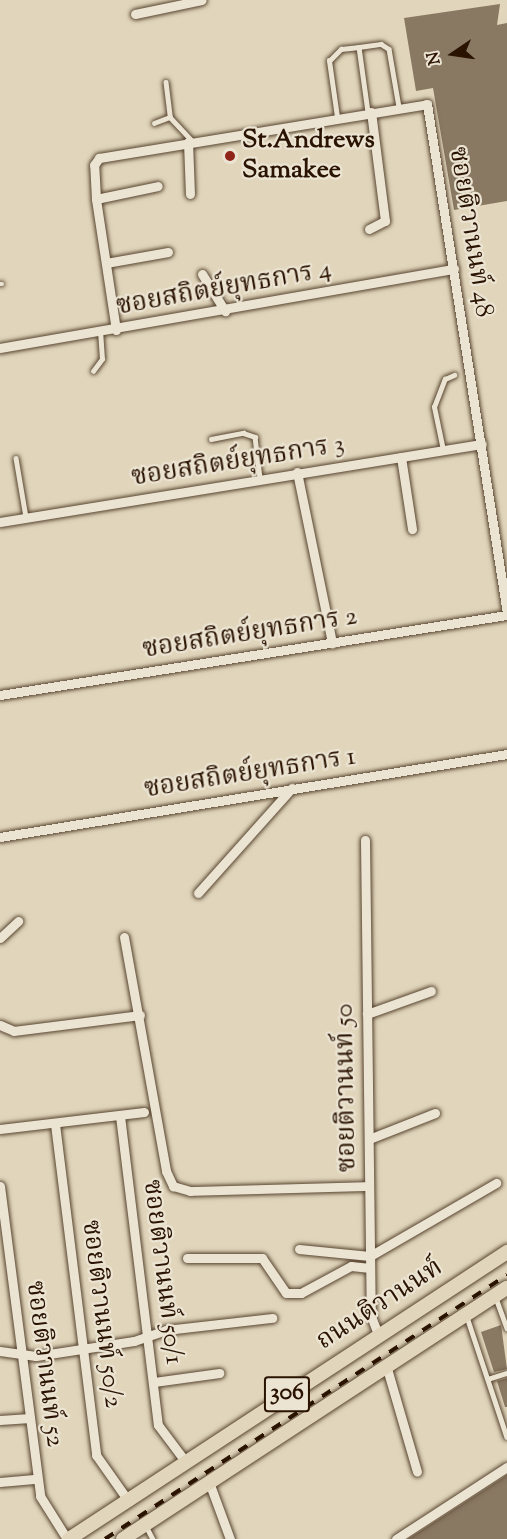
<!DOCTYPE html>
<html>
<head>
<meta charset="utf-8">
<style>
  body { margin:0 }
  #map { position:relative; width:507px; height:1539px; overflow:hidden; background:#e1d6bc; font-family:"Sorts Mill Goudy","Noto Serif Thai",serif }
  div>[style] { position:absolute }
  .building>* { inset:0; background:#897862 }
  .roads { filter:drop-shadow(0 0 2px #58442f) drop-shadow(0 0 2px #58442f) }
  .service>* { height:4.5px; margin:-2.25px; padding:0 2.25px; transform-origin:2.25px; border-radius:2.25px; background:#ece4d3 }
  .minor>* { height:9px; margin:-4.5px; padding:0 4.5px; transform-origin:4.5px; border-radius:4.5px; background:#ece4d3 }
  .primary>* { height:14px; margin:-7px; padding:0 7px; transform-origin:7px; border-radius:7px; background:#e1d6bc }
  .rail>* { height:4px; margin-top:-2px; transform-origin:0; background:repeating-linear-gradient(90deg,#2a1300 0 10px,transparent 0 20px) }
  .dots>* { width:16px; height:16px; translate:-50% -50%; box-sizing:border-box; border:3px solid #ece4d3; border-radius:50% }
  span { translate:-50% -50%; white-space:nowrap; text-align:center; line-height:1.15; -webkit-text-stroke:4.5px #ece4d3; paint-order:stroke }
  .shield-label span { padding:2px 4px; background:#ece4d3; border:2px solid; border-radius:4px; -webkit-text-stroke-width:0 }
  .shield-label { font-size:24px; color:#2a1300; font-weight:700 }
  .poi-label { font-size:26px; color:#2a1300; font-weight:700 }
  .left { translate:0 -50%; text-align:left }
  .street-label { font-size:26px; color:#2a1300 }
  .north { position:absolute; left:423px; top:24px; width:60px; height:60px; -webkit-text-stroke:4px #ece4d3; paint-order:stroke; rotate:257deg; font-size:16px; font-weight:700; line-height:24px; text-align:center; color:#2a1300 }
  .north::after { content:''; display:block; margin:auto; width:21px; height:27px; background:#2a1300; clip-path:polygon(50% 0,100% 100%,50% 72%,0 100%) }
</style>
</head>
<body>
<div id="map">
  <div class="building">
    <i style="clip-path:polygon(500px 4px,497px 25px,507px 23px,507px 201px,454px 210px,433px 88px,416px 91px,404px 18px)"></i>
    <i style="clip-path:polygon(501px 1325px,507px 1369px,494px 1372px,481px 1332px)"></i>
    <i style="clip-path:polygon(507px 1378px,507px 1407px,505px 1407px,497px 1381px)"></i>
    <i style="clip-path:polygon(507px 1475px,507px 1539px,408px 1539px)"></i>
  </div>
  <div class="roads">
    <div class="service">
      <i style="left:359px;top:47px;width:66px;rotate:82.1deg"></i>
      <i style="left:166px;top:82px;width:35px;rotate:83deg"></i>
      <i style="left:170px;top:117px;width:34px;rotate:47deg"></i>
      <i style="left:337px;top:117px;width:57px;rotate:-98.1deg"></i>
      <i style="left:329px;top:61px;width:17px;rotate:-45deg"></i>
      <i style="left:341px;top:49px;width:18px;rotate:-6deg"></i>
      <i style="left:359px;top:47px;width:22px;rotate:-8deg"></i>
      <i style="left:381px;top:44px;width:9px;rotate:32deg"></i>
      <i style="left:389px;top:49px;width:59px;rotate:80.2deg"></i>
      <i style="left:154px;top:123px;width:17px;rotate:-21deg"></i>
      <i style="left:0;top:284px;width:2px"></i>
      <i style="left:93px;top:371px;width:15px;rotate:-53deg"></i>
      <i style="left:102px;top:359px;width:27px;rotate:-94deg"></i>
      <i style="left:211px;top:439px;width:33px;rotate:-11deg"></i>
      <i style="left:243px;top:433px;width:13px;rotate:18deg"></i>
      <i style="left:255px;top:437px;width:41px;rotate:83deg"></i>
      <i style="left:443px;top:450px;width:44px;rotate:-101.8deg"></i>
      <i style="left:434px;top:407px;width:30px;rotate:-69deg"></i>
      <i style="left:445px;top:379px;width:10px;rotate:-24deg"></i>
      <i style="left:16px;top:458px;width:60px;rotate:80.4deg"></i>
      <i style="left:496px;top:1298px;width:32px;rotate:70deg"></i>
      <i style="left:467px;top:1317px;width:126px;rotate:71.6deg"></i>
      <i style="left:488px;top:1379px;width:20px;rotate:-18deg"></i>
      <i style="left:146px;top:1526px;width:15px;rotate:62deg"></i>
    </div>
    <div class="minor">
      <i style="left:135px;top:14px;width:68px;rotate:-11.8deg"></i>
      <i style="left:188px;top:142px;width:52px;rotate:87.8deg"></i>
      <i style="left:96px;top:199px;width:63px;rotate:-11.8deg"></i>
      <i style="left:369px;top:229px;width:18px;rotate:-27deg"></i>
      <i style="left:385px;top:221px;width:110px;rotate:-97.3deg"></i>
      <i style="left:106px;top:263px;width:63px;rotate:-10.1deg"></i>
      <i style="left:202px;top:274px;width:44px;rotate:58.1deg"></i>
      <i style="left:116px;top:330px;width:133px;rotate:-98.7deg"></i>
      <i style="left:96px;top:199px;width:34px;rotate:-93deg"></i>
      <i style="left:94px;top:165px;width:9px;rotate:-54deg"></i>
      <i style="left:99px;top:158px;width:332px;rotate:-9.3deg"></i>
      <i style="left:427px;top:104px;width:515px;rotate:81.07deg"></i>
      <i style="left:0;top:348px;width:461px;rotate:-9.9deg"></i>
      <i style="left:401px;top:457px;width:73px;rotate:81.3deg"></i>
      <i style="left:297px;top:472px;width:175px;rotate:78.4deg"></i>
      <i style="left:0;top:522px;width:488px;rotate:-9.2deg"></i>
      <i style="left:0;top:695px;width:513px;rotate:-8.97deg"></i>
      <i style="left:0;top:837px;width:514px;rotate:-9.3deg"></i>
      <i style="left:365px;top:840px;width:476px;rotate:89.3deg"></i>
      <i style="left:371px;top:1316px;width:19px;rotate:69deg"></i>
      <i style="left:198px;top:893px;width:141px;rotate:-48.2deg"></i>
      <i style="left:124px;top:937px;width:238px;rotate:79.8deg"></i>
      <i style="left:166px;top:1171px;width:17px;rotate:65deg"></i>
      <i style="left:173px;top:1186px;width:18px;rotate:16deg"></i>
      <i style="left:190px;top:1191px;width:179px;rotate:-1.6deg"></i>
      <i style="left:0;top:938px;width:25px;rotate:-43deg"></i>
      <i style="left:367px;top:1014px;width:68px;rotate:-19.8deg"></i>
      <i style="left:0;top:1025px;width:15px;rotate:23deg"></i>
      <i style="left:14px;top:1031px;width:127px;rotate:-7.2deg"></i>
      <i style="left:120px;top:1116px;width:311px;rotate:83deg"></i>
      <i style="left:158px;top:1425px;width:45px;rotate:53.1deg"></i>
      <i style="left:55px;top:1124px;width:334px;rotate:82.9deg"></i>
      <i style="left:96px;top:1455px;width:54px;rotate:54.8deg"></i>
      <i style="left:0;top:1129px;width:145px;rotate:-6.7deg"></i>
      <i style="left:369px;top:1139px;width:71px;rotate:-21.5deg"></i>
      <i style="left:0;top:1186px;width:313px;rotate:82.6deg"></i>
      <i style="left:40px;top:1496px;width:51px;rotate:57.9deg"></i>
      <i style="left:299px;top:1249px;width:71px;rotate:5.6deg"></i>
      <i style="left:370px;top:1256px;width:146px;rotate:-30.1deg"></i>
      <i style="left:187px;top:1258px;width:75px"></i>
      <i style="left:262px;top:1258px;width:42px;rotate:55.6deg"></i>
      <i style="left:286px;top:1293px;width:15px"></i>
      <i style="left:301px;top:1293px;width:57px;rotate:-28.4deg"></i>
      <i style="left:351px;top:1266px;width:19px;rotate:6deg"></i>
      <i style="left:0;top:1351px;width:36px;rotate:8deg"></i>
      <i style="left:36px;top:1356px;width:99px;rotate:-8.7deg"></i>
      <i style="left:134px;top:1341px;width:34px;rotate:-19deg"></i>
      <i style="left:166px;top:1330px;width:107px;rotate:-6.5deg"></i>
      <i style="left:386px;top:1365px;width:111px;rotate:73.8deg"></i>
      <i style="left:154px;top:1382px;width:66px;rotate:-7.9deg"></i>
      <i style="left:0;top:1420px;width:30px;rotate:-4deg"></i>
      <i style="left:0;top:1482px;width:37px;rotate:-5deg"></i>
      <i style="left:209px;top:1482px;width:61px;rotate:69.8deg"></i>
      <i style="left:396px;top:1539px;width:132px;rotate:-33deg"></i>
    </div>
    <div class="primary">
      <i style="left:69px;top:1539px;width:524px;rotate:-33.23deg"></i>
      <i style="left:123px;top:1539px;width:459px;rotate:-33.2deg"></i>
    </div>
  </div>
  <div class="rail">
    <i style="left:105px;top:1539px;width:481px;rotate:-33.3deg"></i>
  </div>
  <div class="dots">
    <i style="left:230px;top:156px;background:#8f2418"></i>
  </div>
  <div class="shield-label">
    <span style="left:287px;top:1394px">306</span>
  </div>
  <div class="poi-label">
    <span class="left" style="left:242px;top:156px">St.Andrews<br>Samakee</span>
  </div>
  <div class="street-label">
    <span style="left:470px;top:232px;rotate:81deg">ซอยติวานนท์ 48</span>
    <span style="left:224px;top:289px;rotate:-10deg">ซอยสถิตย์ยุทธการ 4</span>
    <span style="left:238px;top:462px;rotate:-9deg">ซอยสถิตย์ยุทธการ 3</span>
    <span style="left:250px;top:634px;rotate:-9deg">ซอยสถิตย์ยุทธการ 2</span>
    <span style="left:250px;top:774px;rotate:-9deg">ซอยสถิตย์ยุทธการ 1</span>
    <span style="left:347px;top:1088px;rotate:-91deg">ซอยติวานนท์ 50</span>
    <span style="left:162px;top:1272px;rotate:83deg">ซอยติวานนท์ 50/1</span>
    <span style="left:380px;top:1305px;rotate:-33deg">ถนนติวานนท์</span>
    <span style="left:101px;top:1314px;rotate:83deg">ซอยติวานนท์ 50/2</span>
    <span style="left:44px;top:1364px;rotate:83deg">ซอยติวานนท์ 52</span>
  </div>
  <div class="north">N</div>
</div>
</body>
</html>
